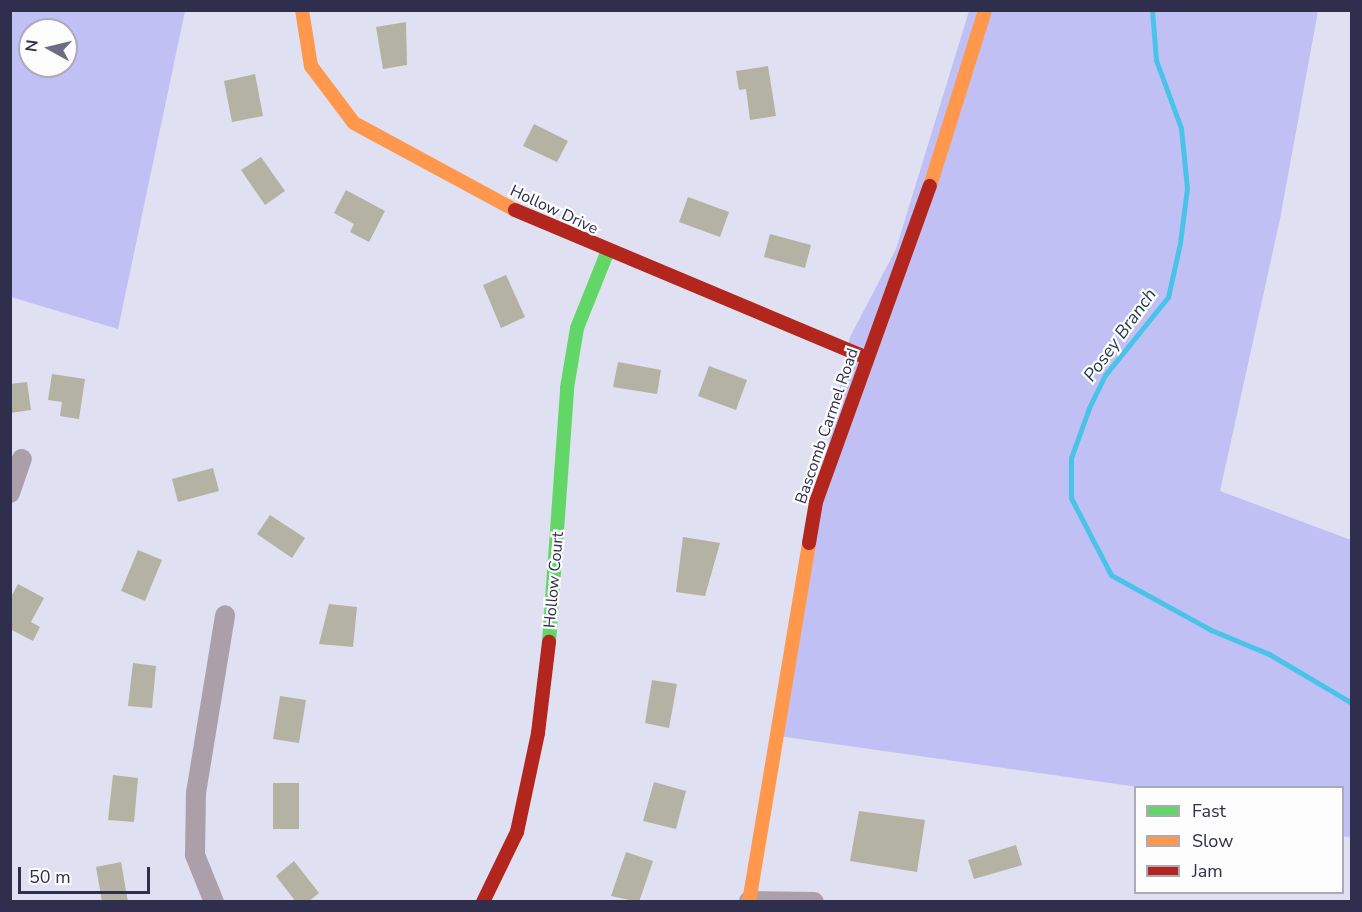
<!DOCTYPE html>
<html>
<head>
<meta charset="utf-8">
<style>
  body { margin:0 }
  #map { position:relative; width:1362px; height:912px; overflow:hidden; background:#dfe0f1; font-family:"Nunito Sans",sans-serif }
  div>[style] { position:absolute }
  .green>* { inset:0; background:#c0c0f5 }
  .stream>* { height:5px; margin:-2.5px; padding:0 2.5px; transform-origin:2.5px; border-radius:2.5px; background:#4ac3e8 }
  .building>* { inset:0; background:#b4b2a3 }
  .street>* { height:20px; margin:-10px; padding:0 10px; transform-origin:10px; border-radius:10px; background:#aba0a9 }
  .fast>* { height:14px; margin:-7px; padding:0 7px; transform-origin:7px; border-radius:7px; background:#63d668 }
  .slow>* { height:14px; margin:-7px; padding:0 7px; transform-origin:7px; border-radius:7px; background:#ff974d }
  .jam>* { height:14px; margin:-7px; padding:0 7px; transform-origin:7px; border-radius:7px; background:#b3261e }
  span { translate:-50% -50%; white-space:nowrap; text-align:center; line-height:1.15; -webkit-text-stroke:4.5px #fdfdfd; paint-order:stroke }
  .street-label { font-size:16px; color:#2f2e4c }
  .water-label { font-size:18px; color:#1d3a44; font-style:italic }
  .frame { position:absolute; inset:0; border:12px solid #2f2e4c; pointer-events:none }
  .legend { position:absolute; left:1134px; top:786px; width:210px; height:108px; box-sizing:border-box; background:#fdfdfd; border:2px solid #abaab6; margin:0; padding:8px 10px; list-style:none; font-size:18px; color:#2f2e4c }
  .legend li { display:flex; align-items:center; gap:12px; height:30px }
  .legend b { width:30px; border:2px solid #abaab6 }
  .north { position:absolute; left:18px; top:18px; width:60px; height:60px; box-sizing:border-box; background:#fdfdfd; border:2px solid #abaab6; border-radius:50%; rotate:278deg; font-size:16px; font-weight:700; line-height:24px; text-align:center; color:#2f2e4c }
  .north::after { content:''; display:block; margin:auto; width:21px; height:27px; background:#6d6c86; clip-path:polygon(50% 0,100% 100%,50% 72%,0 100%) }
  .scale { position:absolute; left:18px; top:867px; width:132px; height:27px; box-sizing:border-box; border:3px solid #2f2e4c; border-top:0; padding-left:8px; font-size:18px; line-height:21px; white-space:nowrap; color:#2f2e4c; -webkit-text-stroke:4px #fdfdfd; paint-order:stroke }
</style>
</head>
<body>
<div id="map">
  <div class="green">
    <i style="clip-path:polygon(evenodd,10px 11px,185px 11px,118px 329px,11px 297px,10px 11px,30px 30px,66px 30px,66px 66px,30px 66px,30px 30px)"></i>
    <i style="clip-path:polygon(969px 11px,1318px 11px,1280px 219px,1220px 491px,1351px 540px,1351px 838px,1343px 836px,1342px 788px,1138px 787px,771px 735px,850px 337px,896px 249px)"></i>
  </div>
  <div class="stream">
    <i style="left:1152px;top:10px;width:50px;rotate:85.4deg"></i>
    <i style="left:1156px;top:60px;width:72px;rotate:69.8deg"></i>
    <i style="left:1181px;top:128px;width:60px;rotate:84.3deg"></i>
    <i style="left:1187px;top:188px;width:55px;rotate:97.3deg"></i>
    <i style="left:1180px;top:243px;width:55px;rotate:102.5deg"></i>
    <i style="left:1168px;top:297px;width:100px;rotate:128.9deg"></i>
    <i style="left:1105px;top:375px;width:37px;rotate:116deg"></i>
    <i style="left:1089px;top:408px;width:53px;rotate:109.8deg"></i>
    <i style="left:1071px;top:458px;width:40px;rotate:90deg"></i>
    <i style="left:1071px;top:498px;width:87px;rotate:62.5deg"></i>
    <i style="left:1111px;top:575px;width:114px;rotate:28.8deg"></i>
    <i style="left:1211px;top:630px;width:63px;rotate:22.5deg"></i>
    <i style="left:1269px;top:654px;width:96px;rotate:30.6deg"></i>
  </div>
  <div class="building">
    <i style="clip-path:polygon(406px 22px,407px 65px,383px 69px,376px 27px)"></i>
    <i style="clip-path:polygon(768px 66px,776px 116px,750px 120px,746px 89px,739px 90px,736px 71px)"></i>
    <i style="clip-path:polygon(255px 74px,263px 116px,232px 122px,224px 81px)"></i>
    <i style="clip-path:polygon(534px 124px,568px 141px,557px 162px,523px 146px)"></i>
    <i style="clip-path:polygon(261px 157px,285px 191px,265px 205px,241px 170px)"></i>
    <i style="clip-path:polygon(346px 190px,385px 211px,369px 242px,350px 232px,354px 224px,334px 213px)"></i>
    <i style="clip-path:polygon(688px 197px,729px 212px,720px 237px,679px 222px)"></i>
    <i style="clip-path:polygon(770px 234px,811px 245px,805px 268px,764px 257px)"></i>
    <i style="clip-path:polygon(506px 275px,525px 317px,501px 328px,483px 285px)"></i>
    <i style="clip-path:polygon(618px 362px,661px 370px,657px 394px,613px 387px)"></i>
    <i style="clip-path:polygon(709px 366px,747px 380px,736px 410px,698px 396px)"></i>
    <i style="clip-path:polygon(52px 374px,85px 379px,79px 419px,60px 416px,62px 402px,48px 400px)"></i>
    <i style="clip-path:polygon(27px 382px,31px 410px,10px 413px,10px 384px)"></i>
    <i style="clip-path:polygon(213px 468px,219px 491px,178px 502px,172px 479px)"></i>
    <i style="clip-path:polygon(270px 515px,305px 538px,292px 558px,257px 534px)"></i>
    <i style="clip-path:polygon(683px 537px,720px 543px,705px 596px,676px 592px)"></i>
    <i style="clip-path:polygon(138px 550px,162px 560px,145px 601px,121px 591px)"></i>
    <i style="clip-path:polygon(18px 584px,44px 598px,31px 622px,40px 627px,33px 641px,10px 629px,10px 599px)"></i>
    <i style="clip-path:polygon(329px 604px,357px 607px,353px 647px,319px 644px)"></i>
    <i style="clip-path:polygon(133px 663px,156px 666px,152px 708px,128px 706px)"></i>
    <i style="clip-path:polygon(652px 680px,677px 684px,669px 728px,645px 723px)"></i>
    <i style="clip-path:polygon(280px 696px,306px 700px,299px 743px,273px 739px)"></i>
    <i style="clip-path:polygon(113px 775px,138px 778px,134px 822px,108px 820px)"></i>
    <i style="clip-path:polygon(654px 782px,686px 791px,676px 829px,643px 821px)"></i>
    <i style="clip-path:polygon(273px 783px,299px 783px,299px 829px,273px 829px)"></i>
    <i style="clip-path:polygon(859px 811px,925px 820px,917px 872px,850px 861px)"></i>
    <i style="clip-path:polygon(1016px 845px,1022px 865px,974px 879px,968px 860px)"></i>
    <i style="clip-path:polygon(626px 852px,653px 861px,639px 902px,611px 896px)"></i>
    <i style="clip-path:polygon(294px 861px,319px 893px,308px 902px,296px 902px,276px 876px)"></i>
    <i style="clip-path:polygon(121px 862px,128px 902px,102px 902px,96px 867px)"></i>
  </div>
  <div class="street">
    <i style="left:10px;top:493px;width:36px;rotate:-71deg"></i>
    <i style="left:749px;top:901px;width:65px;rotate:0.9deg"></i>
    <i style="left:214px;top:902px;width:51px;rotate:-112deg"></i>
    <i style="left:195px;top:855px;width:62px;rotate:-89.1deg"></i>
    <i style="left:196px;top:793px;width:180px;rotate:-80.7deg"></i>
  </div>
  <div class="fast">
    <i style="left:549px;top:642px;width:255px;rotate:-85.9deg"></i>
    <i style="left:567px;top:388px;width:61px;rotate:-80.5deg"></i>
    <i style="left:577px;top:328px;width:81px;rotate:-68.2deg"></i>
  </div>
  <div class="slow">
    <i style="left:302px;top:10px;width:57px;rotate:80.9deg"></i>
    <i style="left:311px;top:66px;width:71px;rotate:53deg"></i>
    <i style="left:354px;top:123px;width:183px;rotate:28.4deg"></i>
    <i style="left:930px;top:186px;width:184px;rotate:-72.6deg"></i>
    <i style="left:749px;top:902px;width:364px;rotate:-80.5deg"></i>
  </div>
  <div class="jam">
    <i style="left:515px;top:210px;width:382px;rotate:22.8deg"></i>
    <i style="left:809px;top:543px;width:42px;rotate:-80.3deg"></i>
    <i style="left:816px;top:502px;width:336px;rotate:-70.2deg"></i>
    <i style="left:483px;top:902px;width:78px;rotate:-64.1deg"></i>
    <i style="left:517px;top:832px;width:101px;rotate:-78deg"></i>
    <i style="left:538px;top:733px;width:92px;rotate:-83.1deg"></i>
  </div>
  <div class="street-label">
    <span style="left:554px;top:210px;rotate:25deg">Hollow Drive</span>
    <span style="left:827px;top:426px;rotate:-71deg">Bascomb Carmel Road</span>
    <span style="left:554px;top:580px;rotate:-85deg">Hollow Court</span>
  </div>
  <div class="water-label">
    <span style="left:1120px;top:335px;rotate:-54deg">Posey Branch</span>
  </div>
  <div class="frame"></div>
  <ul class="legend">
  <li><b style="height:8px;background:#63d668"></b>Fast</li>
  <li><b style="height:8px;background:#ff974d"></b>Slow</li>
  <li><b style="height:8px;background:#b3261e"></b>Jam</li>
  </ul>
  <div class="north">N</div>
  <div class="scale">50 m</div>
</div>
</body>
</html>
